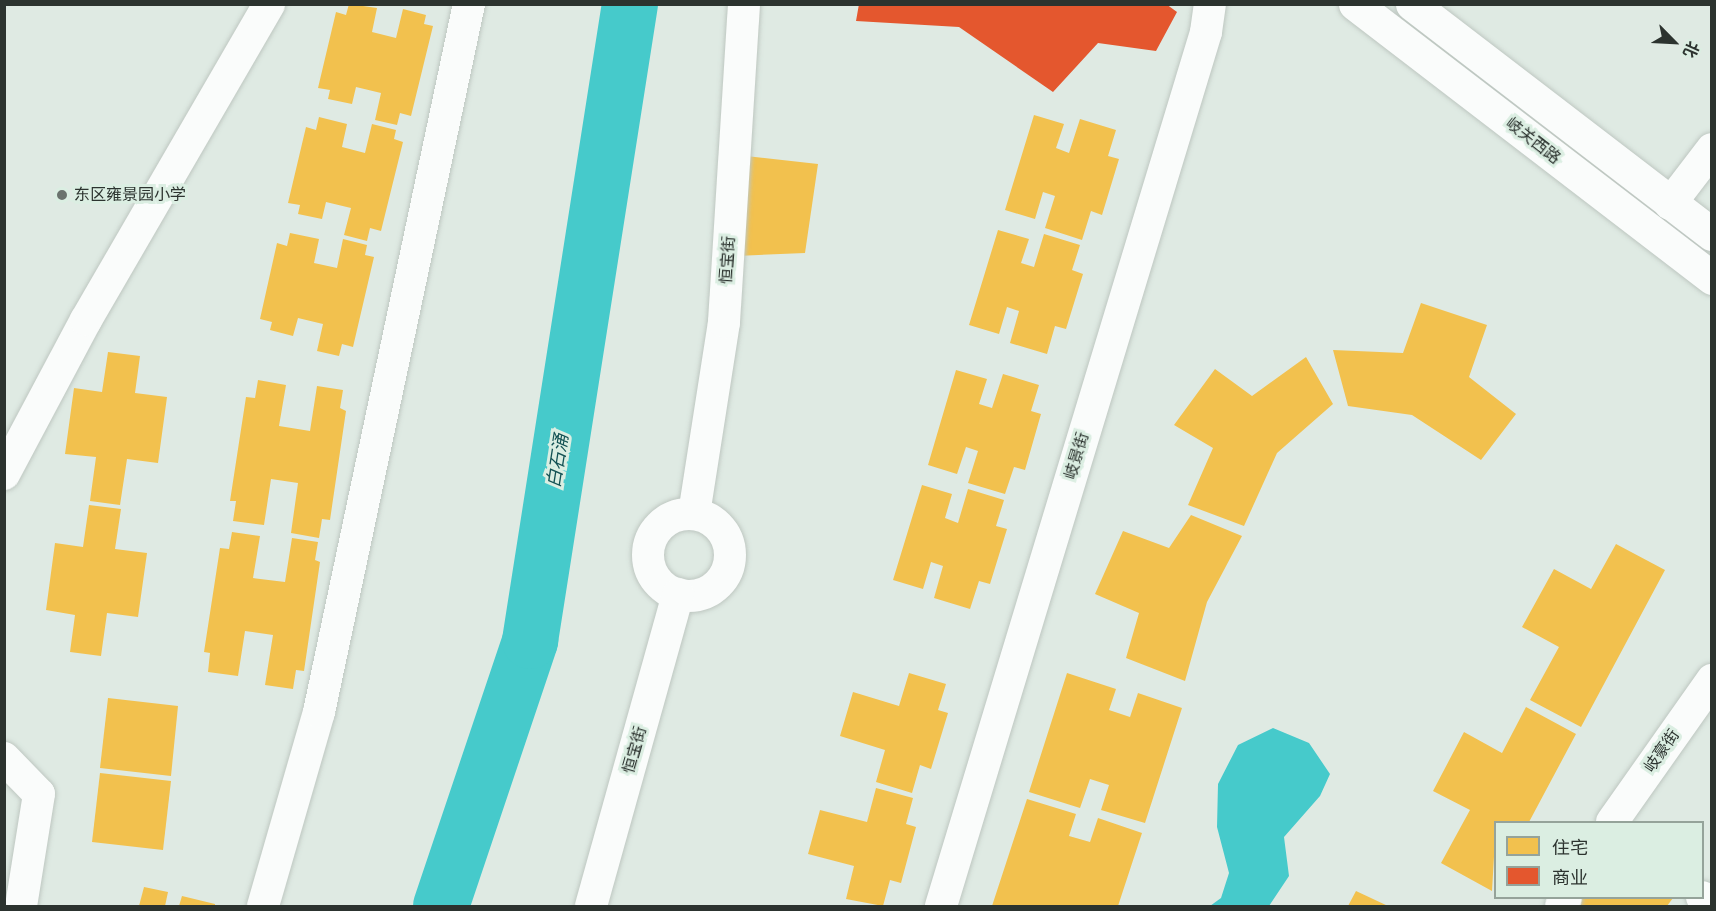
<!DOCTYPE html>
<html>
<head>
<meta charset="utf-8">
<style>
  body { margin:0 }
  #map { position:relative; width:1716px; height:911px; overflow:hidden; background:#dfeae3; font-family:"Nunito Sans","Noto Sans SC",sans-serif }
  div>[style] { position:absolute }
  .water>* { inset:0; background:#46cacb }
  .homes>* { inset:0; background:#f2c14e }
  .shops>* { inset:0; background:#e4572e }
  .river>* { height:56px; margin:-28px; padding:0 28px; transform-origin:28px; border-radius:28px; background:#46cacb }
  .roads { filter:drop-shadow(0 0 2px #bec7c1) drop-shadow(0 0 2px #bec7c1) }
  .minor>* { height:32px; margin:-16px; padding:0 16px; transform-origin:16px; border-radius:16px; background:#fafcfb }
  .minor>.ring { margin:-16px; padding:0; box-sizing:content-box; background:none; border:32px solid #fafcfb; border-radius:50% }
  .major>* { height:33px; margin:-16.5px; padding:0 16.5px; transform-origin:16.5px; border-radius:16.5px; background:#fafcfb }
  .dots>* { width:16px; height:16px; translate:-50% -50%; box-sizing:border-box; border:3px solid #dbeee2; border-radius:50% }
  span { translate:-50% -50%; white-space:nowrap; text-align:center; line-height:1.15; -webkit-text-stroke:6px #dbeee2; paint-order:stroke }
  .street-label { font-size:16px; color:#2c332f }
  .poi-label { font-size:16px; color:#2c332f }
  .left { translate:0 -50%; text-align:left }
  .water-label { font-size:18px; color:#135254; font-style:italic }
  .frame { position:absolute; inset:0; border:6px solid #2c332f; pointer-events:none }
  .legend { position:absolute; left:1494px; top:821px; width:210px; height:78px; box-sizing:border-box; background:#dbeee2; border:2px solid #95a39a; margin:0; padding:8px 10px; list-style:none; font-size:18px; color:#2c332f }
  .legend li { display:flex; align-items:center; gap:12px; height:30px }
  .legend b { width:30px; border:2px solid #95a39a }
  .north { position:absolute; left:1644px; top:12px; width:60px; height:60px; -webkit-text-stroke:4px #dbeee2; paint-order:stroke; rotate:114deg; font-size:16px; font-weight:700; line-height:24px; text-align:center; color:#2c332f }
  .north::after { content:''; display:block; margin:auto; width:21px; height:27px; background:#2c332f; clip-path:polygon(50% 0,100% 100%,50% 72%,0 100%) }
</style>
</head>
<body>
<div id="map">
  <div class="water">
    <i style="clip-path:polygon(1273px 728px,1309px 743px,1330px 774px,1320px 796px,1284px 837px,1289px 876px,1269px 906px,1210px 906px,1221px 898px,1229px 873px,1217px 827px,1218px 784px,1238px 745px)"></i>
  </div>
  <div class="homes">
    <i style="clip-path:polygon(349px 4px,377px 8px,372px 32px,396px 38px,403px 9px,426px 15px,424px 24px,433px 26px,411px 116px,400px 113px,397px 125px,375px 120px,381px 93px,356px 87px,352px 104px,328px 99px,330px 90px,318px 88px,336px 12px,346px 15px)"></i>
    <i style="clip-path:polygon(1034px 115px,1064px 124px,1056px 148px,1069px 153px,1080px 119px,1116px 130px,1108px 156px,1119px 159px,1102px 215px,1091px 211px,1082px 240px,1045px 228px,1055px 196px,1043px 192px,1035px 219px,1005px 210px)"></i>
    <i style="clip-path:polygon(319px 117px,347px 124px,342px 147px,365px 153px,372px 124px,396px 130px,394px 139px,403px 142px,381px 231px,370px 228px,367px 241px,344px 235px,351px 208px,326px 202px,322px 219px,298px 214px,300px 205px,288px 203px,306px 127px,316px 130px)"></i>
    <i style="clip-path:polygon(746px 156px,818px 164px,805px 253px,736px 256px)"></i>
    <i style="clip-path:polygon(998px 230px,1029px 239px,1021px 263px,1034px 267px,1044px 234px,1080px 245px,1072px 270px,1083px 274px,1066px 329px,1055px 326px,1047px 354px,1010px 343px,1019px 311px,1007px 307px,999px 334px,969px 325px)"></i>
    <i style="clip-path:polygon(290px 233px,319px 239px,314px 263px,337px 268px,343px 239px,367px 245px,365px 255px,374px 257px,353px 347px,342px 344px,339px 356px,317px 351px,323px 324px,298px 318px,293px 336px,270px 330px,272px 322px,260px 319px,277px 243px,287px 246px)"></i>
    <i style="clip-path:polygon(1421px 303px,1487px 325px,1469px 377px,1516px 414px,1481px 460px,1412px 415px,1348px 406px,1333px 350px,1403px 353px)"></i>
    <i style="clip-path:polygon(108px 352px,140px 356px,135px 393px,167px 397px,158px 463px,127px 459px,120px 505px,90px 501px,96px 457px,65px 454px,74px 388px,102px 392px)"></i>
    <i style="clip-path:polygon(1306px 357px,1333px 404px,1277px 453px,1244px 526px,1188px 505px,1213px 448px,1174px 425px,1215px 369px,1252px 396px)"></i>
    <i style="clip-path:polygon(956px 370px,987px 379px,979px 404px,992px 408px,1003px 374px,1039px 385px,1031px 411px,1041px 414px,1025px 470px,1014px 467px,1005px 494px,968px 483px,978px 451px,966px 447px,957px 474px,928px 465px)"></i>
    <i style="clip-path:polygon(258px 380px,286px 385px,279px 426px,310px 431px,317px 386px,343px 390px,340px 408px,346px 411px,330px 520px,322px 519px,319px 538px,291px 533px,298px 483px,271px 479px,264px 525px,233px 521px,236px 501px,230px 501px,246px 397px,255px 398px)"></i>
    <i style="clip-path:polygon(922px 485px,952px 494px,945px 518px,958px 523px,968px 489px,1004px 500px,996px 526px,1007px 529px,990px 584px,979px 581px,970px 609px,934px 598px,943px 566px,931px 562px,923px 589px,893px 580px)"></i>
    <i style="clip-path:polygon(89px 505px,121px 509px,115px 549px,147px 553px,138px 617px,107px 613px,101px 656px,70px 652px,75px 615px,46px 610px,55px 543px,83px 547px)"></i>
    <i style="clip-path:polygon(1191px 515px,1242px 536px,1207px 602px,1185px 681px,1126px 658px,1139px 613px,1095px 594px,1123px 531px,1169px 548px)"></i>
    <i style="clip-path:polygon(232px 532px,260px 536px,253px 578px,285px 582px,292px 538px,318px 542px,315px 560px,320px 562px,304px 671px,296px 670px,293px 689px,265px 685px,273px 635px,245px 631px,238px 676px,208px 672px,210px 653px,204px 652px,220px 548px,229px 549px)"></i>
    <i style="clip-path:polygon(1616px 544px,1665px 570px,1581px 727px,1530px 700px,1559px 647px,1522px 627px,1554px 569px,1591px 589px)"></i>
    <i style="clip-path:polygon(909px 673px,946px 684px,938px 710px,948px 713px,931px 769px,920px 765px,912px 793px,876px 782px,885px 750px,840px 736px,853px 692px,899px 706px)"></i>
    <i style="clip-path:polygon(1067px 673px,1116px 689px,1109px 710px,1130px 717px,1138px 693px,1182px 708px,1145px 823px,1101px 810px,1109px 785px,1090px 779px,1080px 808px,1029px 792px)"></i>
    <i style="clip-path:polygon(108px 698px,178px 706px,171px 776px,100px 768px)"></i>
    <i style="clip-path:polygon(1526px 707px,1576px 734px,1529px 822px,1496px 822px,1492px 891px,1441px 863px,1470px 810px,1433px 791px,1464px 732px,1502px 753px)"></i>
    <i style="clip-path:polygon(100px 773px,171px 781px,163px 850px,92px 842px)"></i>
    <i style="clip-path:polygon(876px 788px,913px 798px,906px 824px,916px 827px,901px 883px,890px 880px,883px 906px,846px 899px,854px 866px,808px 854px,820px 810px,867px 822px)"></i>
    <i style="clip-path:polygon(1027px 799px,1076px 814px,1069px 836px,1090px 842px,1098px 818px,1142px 833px,1118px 906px,992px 906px)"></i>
    <i style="clip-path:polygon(144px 887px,168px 892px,165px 906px,139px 906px)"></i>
    <i style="clip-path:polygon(1356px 891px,1388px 906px,1348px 906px)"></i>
    <i style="clip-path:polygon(182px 896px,215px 904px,215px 906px,179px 906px)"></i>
    <i style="clip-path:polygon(1583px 898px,1673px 898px,1667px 906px,1577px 906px)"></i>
  </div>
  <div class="shops">
    <i style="clip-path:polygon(859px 4px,1166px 4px,1177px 12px,1156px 51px,1098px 43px,1053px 92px,959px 27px,856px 21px)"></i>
  </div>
  <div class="river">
    <i style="left:441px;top:906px;width:280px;rotate:-71.4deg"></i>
    <i style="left:530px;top:641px;width:645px;rotate:-81.08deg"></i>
  </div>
  <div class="roads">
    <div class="minor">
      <i style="left:1670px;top:204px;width:69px;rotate:-52.6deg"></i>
      <i style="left:4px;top:474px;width:174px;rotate:-62deg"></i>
      <i style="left:86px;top:320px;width:365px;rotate:-59.9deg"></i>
      <i style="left:694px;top:514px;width:194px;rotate:-81.1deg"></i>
      <i style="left:724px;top:322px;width:319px;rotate:-86.4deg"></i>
      <i class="ring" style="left:648px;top:514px;width:50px;height:50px"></i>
      <i style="left:4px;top:758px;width:50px;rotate:45.8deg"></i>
      <i style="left:39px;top:794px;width:113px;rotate:99.1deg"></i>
      <i style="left:1612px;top:822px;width:174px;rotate:-54.8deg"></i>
      <i style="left:1702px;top:897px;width:11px;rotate:27deg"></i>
      <i style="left:263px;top:906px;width:202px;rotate:-73.9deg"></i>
      <i style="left:319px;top:712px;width:724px;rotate:-78.04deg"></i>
      <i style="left:591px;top:906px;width:324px;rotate:-74.4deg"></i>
      <i style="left:941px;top:906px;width:913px;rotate:-73.13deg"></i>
      <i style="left:1206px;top:32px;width:28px;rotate:-82deg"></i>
      <i style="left:1561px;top:906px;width:9px;rotate:-58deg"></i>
    </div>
    <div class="major">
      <i style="left:1355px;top:4px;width:450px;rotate:37.5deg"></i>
      <i style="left:1412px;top:4px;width:378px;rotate:37.5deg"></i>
    </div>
  </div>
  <div class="dots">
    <i style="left:62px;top:195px;background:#6b736e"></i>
  </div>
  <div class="street-label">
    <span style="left:1533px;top:141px;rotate:38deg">岐关西路</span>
    <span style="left:728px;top:260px;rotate:-86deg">恒宝街</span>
    <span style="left:1077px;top:456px;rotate:-73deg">岐景街</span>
    <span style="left:635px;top:750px;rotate:-74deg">恒宝街</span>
    <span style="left:1662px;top:751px;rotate:-55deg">岐豪街</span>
  </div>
  <div class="poi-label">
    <span class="left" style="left:74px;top:195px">东区雍景园小学</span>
  </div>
  <div class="water-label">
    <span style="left:558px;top:461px;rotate:-81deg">白石涌</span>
  </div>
  <div class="frame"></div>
  <ul class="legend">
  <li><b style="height:16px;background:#f2c14e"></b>住宅</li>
  <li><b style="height:16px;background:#e4572e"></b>商业</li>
  </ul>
  <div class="north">北</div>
</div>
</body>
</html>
